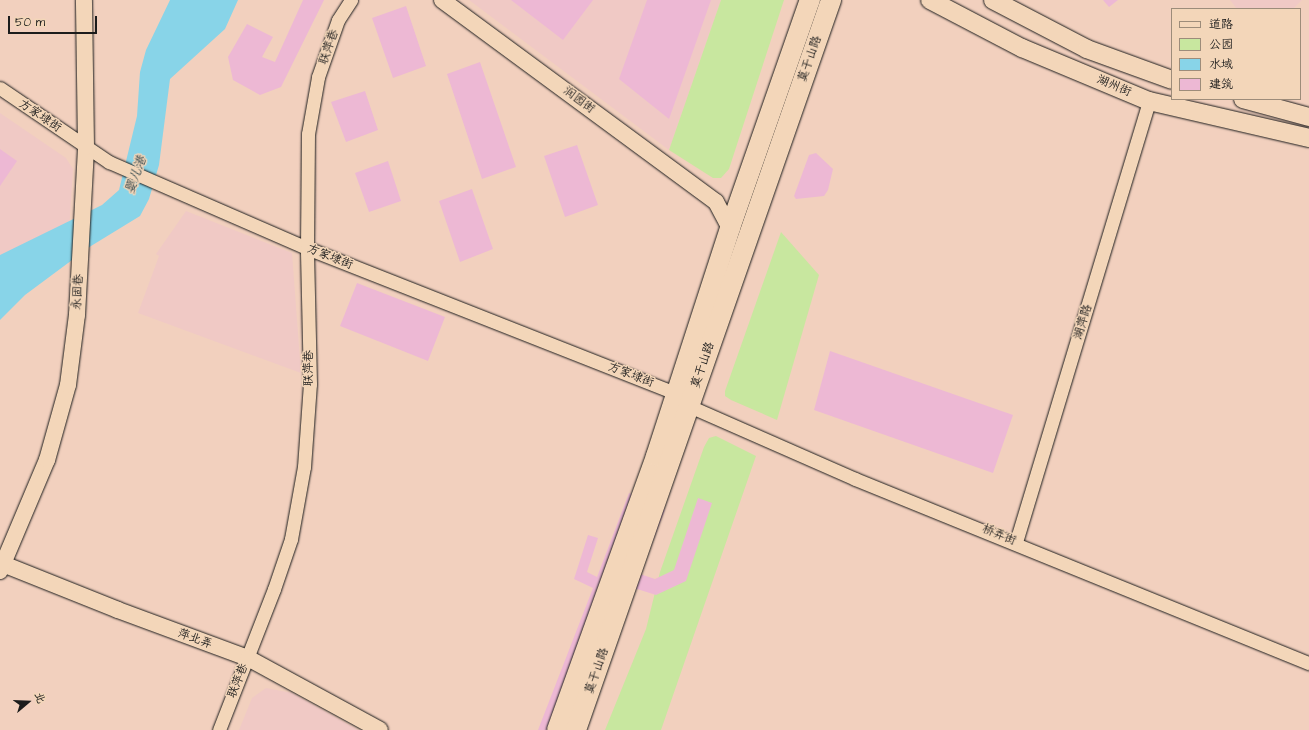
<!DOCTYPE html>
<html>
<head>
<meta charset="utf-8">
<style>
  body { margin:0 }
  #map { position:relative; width:1309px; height:730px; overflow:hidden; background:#f2d0be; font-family:"Architects Daughter","LXGW WenKai TC",sans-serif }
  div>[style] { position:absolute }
  .built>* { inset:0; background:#f0c9c5 }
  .green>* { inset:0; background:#c8e79f }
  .water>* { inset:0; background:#88d4e8 }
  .building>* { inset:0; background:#edb8d4 }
  .roads { filter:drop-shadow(0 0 1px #1c1c1c) drop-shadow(0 0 1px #1c1c1c) }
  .minor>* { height:13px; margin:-6.5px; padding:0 6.5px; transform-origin:6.5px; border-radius:6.5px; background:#f3d6b9 }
  .tertiary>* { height:16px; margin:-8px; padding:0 8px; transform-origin:8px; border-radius:8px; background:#f3d6b9 }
  .secondary>* { height:18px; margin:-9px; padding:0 9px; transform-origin:9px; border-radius:9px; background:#f3d6b9 }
  .primary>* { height:20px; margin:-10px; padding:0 10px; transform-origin:10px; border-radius:10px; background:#f3d6b9 }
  span { translate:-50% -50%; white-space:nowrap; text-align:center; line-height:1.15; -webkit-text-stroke:3px #f3d6b9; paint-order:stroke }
  .street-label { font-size:12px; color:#1c1c1c }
  .water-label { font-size:13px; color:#374a4f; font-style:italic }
  .legend { position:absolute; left:1171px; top:8px; width:130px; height:92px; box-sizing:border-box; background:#f3d6b9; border:1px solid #9d8c7a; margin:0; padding:5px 7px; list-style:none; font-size:12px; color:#1c1c1c }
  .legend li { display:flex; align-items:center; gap:8px; height:20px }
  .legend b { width:20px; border:1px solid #9d8c7a }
  .north { position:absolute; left:8px; top:682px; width:40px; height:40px; -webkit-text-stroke:3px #f3d6b9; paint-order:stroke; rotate:71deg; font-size:11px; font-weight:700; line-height:16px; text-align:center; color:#1c1c1c }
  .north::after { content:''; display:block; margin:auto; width:14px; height:18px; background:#1c1c1c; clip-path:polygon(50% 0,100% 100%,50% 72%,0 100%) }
  .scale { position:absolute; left:8px; top:16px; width:89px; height:18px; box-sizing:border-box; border:2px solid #1c1c1c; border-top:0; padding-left:5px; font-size:12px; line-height:14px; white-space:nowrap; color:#1c1c1c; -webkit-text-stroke:3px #f3d6b9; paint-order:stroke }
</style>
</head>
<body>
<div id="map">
  <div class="built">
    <i style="clip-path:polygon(469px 0,721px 0,669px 150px)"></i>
    <i style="clip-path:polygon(1230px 0,1302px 0,1293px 9px,1237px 9px)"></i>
    <i style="clip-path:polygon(0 113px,66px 158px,73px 169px,69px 232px,0 277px)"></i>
    <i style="clip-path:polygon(186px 211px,292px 253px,301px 373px,138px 313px,159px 256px,156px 254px)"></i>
    <i style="clip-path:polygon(266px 688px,292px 693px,358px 730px,239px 730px,252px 698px)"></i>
  </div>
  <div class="green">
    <i style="clip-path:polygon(721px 0,784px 0,729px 169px,721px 178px,713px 178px,669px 150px)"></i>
    <i style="clip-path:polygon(781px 232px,819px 275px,777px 420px,731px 400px,725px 396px,725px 391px)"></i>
    <i style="clip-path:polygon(716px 436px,756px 456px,661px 730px,605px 730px,646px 629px,660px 572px,704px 447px,709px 438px)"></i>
  </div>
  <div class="water">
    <i style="clip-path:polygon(170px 0,238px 0,225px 29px,170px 79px,159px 165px,149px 199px,140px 216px,91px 246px,25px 295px,0 320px,0 255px,102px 205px,119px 190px,137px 116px,140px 72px,146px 50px)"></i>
  </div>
  <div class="building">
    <i style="clip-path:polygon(303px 0,324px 0,281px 87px,260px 95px,233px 80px,228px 57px,247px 24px,273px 37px,262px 57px,275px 62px)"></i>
    <i style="clip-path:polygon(511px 0,593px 0,563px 40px)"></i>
    <i style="clip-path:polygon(647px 0,711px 0,669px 119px,619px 79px)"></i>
    <i style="clip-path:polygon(1103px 0,1118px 0,1109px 7px)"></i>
    <i style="clip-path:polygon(406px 6px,426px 66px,393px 78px,372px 18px)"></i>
    <i style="clip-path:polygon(480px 62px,516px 167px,482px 179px,447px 74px)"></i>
    <i style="clip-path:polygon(365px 91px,378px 130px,346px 142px,331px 102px)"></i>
    <i style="clip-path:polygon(577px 145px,598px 205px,565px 217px,544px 156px)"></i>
    <i style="clip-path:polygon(0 149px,17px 161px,0 186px)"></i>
    <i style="clip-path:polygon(816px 153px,833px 169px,828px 190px,824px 196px,796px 199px,794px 196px,809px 155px)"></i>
    <i style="clip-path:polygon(388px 161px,401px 201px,369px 212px,355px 173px)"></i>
    <i style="clip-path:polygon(472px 189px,493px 249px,460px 262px,439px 201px)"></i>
    <i style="clip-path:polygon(357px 283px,445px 317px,428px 361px,340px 326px)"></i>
    <i style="clip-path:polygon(830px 351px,1013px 415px,993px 473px,814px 410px)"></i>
    <i style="clip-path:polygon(629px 493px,665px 510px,640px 574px,655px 579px,674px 570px,698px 498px,712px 503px,686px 581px,656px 595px,634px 588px,578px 730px,538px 730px,593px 588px,574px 579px,588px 535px,598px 538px,587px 572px,597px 577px)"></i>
  </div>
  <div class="roads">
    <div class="minor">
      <i style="left:0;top:88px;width:132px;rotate:34.2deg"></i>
      <i style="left:109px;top:162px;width:216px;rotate:23.5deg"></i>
      <i style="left:307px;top:248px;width:396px;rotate:21.5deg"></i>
      <i style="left:689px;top:406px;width:181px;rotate:23.7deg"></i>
      <i style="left:855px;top:479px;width:490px;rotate:22.1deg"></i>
      <i style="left:1016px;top:542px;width:461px;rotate:-73.2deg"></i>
      <i style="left:219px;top:730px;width:151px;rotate:-68.7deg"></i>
      <i style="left:274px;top:589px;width:53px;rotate:-71.2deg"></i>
      <i style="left:291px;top:539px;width:73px;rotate:-79.8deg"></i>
      <i style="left:304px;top:467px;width:83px;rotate:-85.9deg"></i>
      <i style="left:310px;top:384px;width:136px;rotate:-91.3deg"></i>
      <i style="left:307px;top:248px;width:114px;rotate:-89.5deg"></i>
      <i style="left:308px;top:134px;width:58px;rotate:-80deg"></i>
      <i style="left:318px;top:77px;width:60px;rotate:-70.7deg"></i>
      <i style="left:338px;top:20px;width:24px;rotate:-57deg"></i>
    </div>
    <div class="tertiary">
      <i style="left:442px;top:0;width:340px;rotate:36.4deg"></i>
      <i style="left:716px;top:202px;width:30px;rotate:62deg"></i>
      <i style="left:3px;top:564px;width:124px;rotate:21.8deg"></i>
      <i style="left:118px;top:610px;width:139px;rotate:20.3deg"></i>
      <i style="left:248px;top:658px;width:150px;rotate:28.6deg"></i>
      <i style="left:0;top:571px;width:121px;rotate:-67.1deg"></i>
      <i style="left:47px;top:460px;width:78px;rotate:-74.4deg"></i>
      <i style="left:68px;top:385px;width:71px;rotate:-82.7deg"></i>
      <i style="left:77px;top:315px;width:168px;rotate:-86.9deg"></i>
      <i style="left:86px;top:147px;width:147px;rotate:-90.8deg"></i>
    </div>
    <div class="secondary">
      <i style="left:930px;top:0;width:104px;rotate:27.6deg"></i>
      <i style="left:1022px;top:48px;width:138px;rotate:22.7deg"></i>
      <i style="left:1149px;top:101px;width:164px;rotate:13deg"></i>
      <i style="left:993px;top:0;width:106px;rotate:27.5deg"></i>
      <i style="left:1087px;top:49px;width:90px;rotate:20deg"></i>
      <i style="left:1243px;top:99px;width:68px;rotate:15.3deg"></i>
    </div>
    <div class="primary">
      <i style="left:557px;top:730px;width:291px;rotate:-70.1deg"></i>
      <i style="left:656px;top:456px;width:240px;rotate:-72deg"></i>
      <i style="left:730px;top:228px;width:242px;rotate:-70.7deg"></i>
      <i style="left:576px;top:730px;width:773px;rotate:-70.74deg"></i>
    </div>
  </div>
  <div class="street-label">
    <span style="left:329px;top:47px;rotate:-71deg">联萍巷</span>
    <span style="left:810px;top:59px;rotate:-71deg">莫干山路</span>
    <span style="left:1114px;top:86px;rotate:23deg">湖州街</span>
    <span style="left:579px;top:100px;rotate:37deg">润园街</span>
    <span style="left:40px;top:116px;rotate:34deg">方家埭街</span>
    <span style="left:330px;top:257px;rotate:22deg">方家埭街</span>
    <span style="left:78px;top:292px;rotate:-87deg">永固巷</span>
    <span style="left:1083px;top:322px;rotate:-73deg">湖萍路</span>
    <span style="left:703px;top:365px;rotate:-71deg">莫干山路</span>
    <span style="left:309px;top:368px;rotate:-90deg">联萍巷</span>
    <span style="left:631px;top:375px;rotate:21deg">方家埭街</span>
    <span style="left:999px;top:535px;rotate:22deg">桥弄街</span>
    <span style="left:195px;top:639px;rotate:20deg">萍北弄</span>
    <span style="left:597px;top:671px;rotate:-71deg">莫干山路</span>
    <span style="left:238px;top:681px;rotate:-68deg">联萍巷</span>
  </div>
  <div class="water-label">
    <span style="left:136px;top:175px;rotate:-70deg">婴儿港</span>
  </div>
  <ul class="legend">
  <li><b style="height:5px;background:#f3d6b9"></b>道路</li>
  <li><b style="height:11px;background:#c8e79f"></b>公园</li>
  <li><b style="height:11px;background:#88d4e8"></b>水域</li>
  <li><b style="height:11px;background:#edb8d4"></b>建筑</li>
  </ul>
  <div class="north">北</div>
  <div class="scale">50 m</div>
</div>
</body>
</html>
